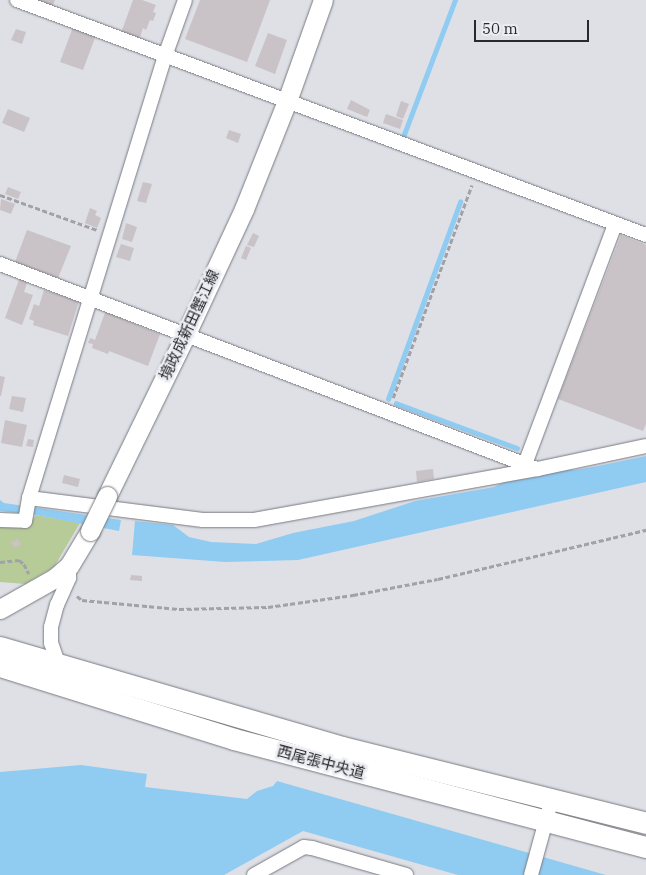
<!DOCTYPE html>
<html>
<head>
<meta charset="utf-8">
<style>
  body { margin:0 }
  #map { position:relative; width:646px; height:875px; overflow:hidden; background:#dee0e6; font-family:"IBM Plex Serif","Noto Sans JP",serif }
  div>[style] { position:absolute }
  .green>* { inset:0; background:#b7cb99 }
  .water>* { inset:0; background:#90cbf1 }
  .stream>* { height:4.5px; margin:-2.25px; padding:0 2.25px; transform-origin:2.25px; border-radius:2.25px; background:#90cbf1 }
  .building>* { inset:0; background:#c9c2c6 }
  .path>* { height:2.5px; margin-top:-1.25px; transform-origin:0; background:repeating-linear-gradient(90deg,#a0a2a7 0 5px,transparent 0 7.5px) }
  .roads { filter:drop-shadow(0 0 1px #797a80) drop-shadow(0 0 1px #797a80) }
  .street>* { height:14px; margin:-7px; padding:0 7px; transform-origin:7px; border-radius:7px; background:#fff }
  .secondary>* { height:19px; margin:-9.5px; padding:0 9.5px; transform-origin:9.5px; border-radius:9.5px; background:#fff }
  .primary>* { height:21px; margin:-10.5px; padding:0 10.5px; transform-origin:10.5px; border-radius:10.5px; background:#fff }
  .bridges { filter:drop-shadow(0 0 1px #797a80) drop-shadow(0 0 1px #797a80) }
  .secondary-bridge>* { height:19px; margin:-9.5px; padding:0 9.5px; transform-origin:9.5px; border-radius:9.5px; background:#fff }
  span { translate:-50% -50%; white-space:nowrap; text-align:center; line-height:1.15; -webkit-text-stroke:5px #ecedf3; paint-order:stroke }
  .street-label { font-size:15px; color:#29292c }
  .scale { position:absolute; left:474px; top:20px; width:115px; height:22px; box-sizing:border-box; border:2px solid #29292c; border-top:0; padding-left:6px; font-size:15px; line-height:18px; white-space:nowrap; color:#29292c; -webkit-text-stroke:4px #ecedf3; paint-order:stroke }
</style>
</head>
<body>
<div id="map">
  <div class="green">
    <i style="clip-path:polygon(36px 515px,80px 523px,54px 567px,25px 584px,0 582px,0 526px,27px 527px)"></i>
  </div>
  <div class="water">
    <i style="clip-path:polygon(646px 456px,646px 482px,298px 560px,225px 562px,132px 555px,135px 521px,173px 525px,189px 537px,211px 542px,256px 544px,293px 533px,354px 521px,415px 501px,494px 487px,510px 479px,561px 469px,575px 470px,598px 466px)"></i>
    <i style="clip-path:polygon(0 500px,4px 503px,121px 520px,119px 531px,36px 515px,0 511px)"></i>
    <i style="clip-path:polygon(81px 765px,147px 774px,145px 787px,247px 799px,257px 791px,273px 786px,277px 781px,606px 875px,458px 875px,303px 831px,224px 875px,0 875px,0 772px)"></i>
  </div>
  <div class="stream">
    <i style="left:403px;top:137px;width:147px;rotate:-69.2deg"></i>
    <i style="left:388px;top:399px;width:210px;rotate:-69.9deg"></i>
    <i style="left:396px;top:403px;width:129px;rotate:20.4deg"></i>
  </div>
  <div class="building">
    <i style="clip-path:polygon(34px 0,55px 0,52px 7px)"></i>
    <i style="clip-path:polygon(133px 0,142px 0,156px 5px,153px 12px,156px 13px,153px 21px,150px 20px,146px 30px,143px 28px,139px 40px,121px 33px)"></i>
    <i style="clip-path:polygon(200px 0,270px 0,247px 62px,185px 39px)"></i>
    <i style="clip-path:polygon(73px 27px,96px 35px,83px 70px,60px 62px)"></i>
    <i style="clip-path:polygon(16px 29px,26px 32px,22px 44px,11px 40px)"></i>
    <i style="clip-path:polygon(268px 33px,287px 40px,275px 74px,255px 66px)"></i>
    <i style="clip-path:polygon(351px 100px,370px 110px,367px 117px,347px 109px)"></i>
    <i style="clip-path:polygon(401px 101px,409px 104px,403px 119px,396px 116px)"></i>
    <i style="clip-path:polygon(8px 109px,30px 118px,24px 132px,2px 123px)"></i>
    <i style="clip-path:polygon(386px 114px,403px 120px,400px 129px,383px 123px)"></i>
    <i style="clip-path:polygon(229px 130px,241px 134px,238px 143px,226px 138px)"></i>
    <i style="clip-path:polygon(143px 182px,152px 184px,146px 203px,137px 201px)"></i>
    <i style="clip-path:polygon(8px 187px,21px 192px,18px 199px,5px 194px)"></i>
    <i style="clip-path:polygon(1px 199px,15px 204px,11px 214px,0 210px)"></i>
    <i style="clip-path:polygon(90px 208px,97px 211px,95px 215px,101px 218px,97px 228px,85px 223px)"></i>
    <i style="clip-path:polygon(126px 223px,137px 227px,132px 242px,122px 239px)"></i>
    <i style="clip-path:polygon(27px 230px,71px 246px,58px 278px,15px 262px)"></i>
    <i style="clip-path:polygon(253px 233px,259px 236px,254px 247px,247px 245px)"></i>
    <i style="clip-path:polygon(621px 235px,646px 245px,646px 424px,643px 431px,558px 399px)"></i>
    <i style="clip-path:polygon(121px 244px,134px 248px,130px 261px,116px 257px)"></i>
    <i style="clip-path:polygon(246px 246px,251px 248px,246px 260px,241px 258px)"></i>
    <i style="clip-path:polygon(20px 277px,28px 280px,24px 292px,33px 295px,22px 325px,5px 318px)"></i>
    <i style="clip-path:polygon(44px 290px,79px 301px,68px 336px,33px 325px,34px 321px,29px 319px,34px 304px,39px 306px)"></i>
    <i style="clip-path:polygon(106px 310px,123px 316px,122px 319px,160px 334px,148px 366px,109px 351px,108px 354px,92px 348px,93px 344px,88px 343px,90px 338px,95px 340px)"></i>
    <i style="clip-path:polygon(0 376px,5px 377px,1px 396px,0 396px)"></i>
    <i style="clip-path:polygon(12px 396px,26px 398px,23px 412px,9px 409px)"></i>
    <i style="clip-path:polygon(5px 420px,27px 425px,22px 447px,1px 443px)"></i>
    <i style="clip-path:polygon(28px 439px,34px 440px,33px 447px,26px 446px)"></i>
    <i style="clip-path:polygon(433px 469px,434px 479px,417px 482px,416px 471px)"></i>
    <i style="clip-path:polygon(64px 475px,80px 479px,78px 487px,62px 483px)"></i>
    <i style="clip-path:polygon(18px 539px,21px 545px,14px 548px,11px 542px)"></i>
    <i style="clip-path:polygon(131px 575px,142px 576px,142px 581px,130px 580px)"></i>
  </div>
  <div class="path">
    <i style="left:0;top:195px;width:103px;rotate:19.8deg"></i>
    <i style="left:393px;top:398px;width:227px;rotate:-69.7deg"></i>
    <i style="left:0;top:562px;width:19px;rotate:-6deg"></i>
    <i style="left:19px;top:560px;width:6px;rotate:39deg"></i>
    <i style="left:24px;top:564px;width:11px;rotate:63deg"></i>
    <i style="left:77px;top:596px;width:6px;rotate:39deg"></i>
    <i style="left:82px;top:600px;width:97px;rotate:5.3deg"></i>
    <i style="left:179px;top:609px;width:89px;rotate:-1.3deg"></i>
    <i style="left:268px;top:607px;width:86px;rotate:-8deg"></i>
    <i style="left:353px;top:595px;width:86px;rotate:-10.7deg"></i>
    <i style="left:438px;top:579px;width:214px;rotate:-13.3deg"></i>
  </div>
  <div class="roads">
    <div class="street">
      <i style="left:17px;top:0;width:671px;rotate:20.49deg"></i>
      <i style="left:0;top:264px;width:575px;rotate:20.89deg"></i>
      <i style="left:525px;top:464px;width:256px;rotate:-69.4deg"></i>
      <i style="left:29px;top:498px;width:175px;rotate:7.2deg"></i>
      <i style="left:203px;top:520px;width:51px"></i>
      <i style="left:254px;top:520px;width:289px;rotate:-10.2deg"></i>
      <i style="left:538px;top:469px;width:110px;rotate:-12deg"></i>
      <i style="left:0;top:520px;width:25px;rotate:2deg"></i>
      <i style="left:25px;top:521px;width:23px;rotate:-80deg"></i>
      <i style="left:29px;top:498px;width:462px;rotate:-72.9deg"></i>
      <i style="left:165px;top:56px;width:59px;rotate:-70.3deg"></i>
      <i style="left:58px;top:663px;width:21px;rotate:-109deg"></i>
      <i style="left:51px;top:643px;width:16px;rotate:-90deg"></i>
      <i style="left:51px;top:627px;width:23px;rotate:-75deg"></i>
      <i style="left:57px;top:605px;width:30px;rotate:-66deg"></i>
      <i style="left:69px;top:578px;width:12px;rotate:-90deg"></i>
      <i style="left:254px;top:875px;width:57px;rotate:-29.2deg"></i>
      <i style="left:304px;top:847px;width:8px;rotate:7deg"></i>
      <i style="left:312px;top:848px;width:98px;rotate:16deg"></i>
      <i style="left:531px;top:875px;width:80px;rotate:-74.7deg"></i>
    </div>
    <div class="secondary">
      <i style="left:107px;top:496px;width:180px;rotate:-64deg"></i>
      <i style="left:186px;top:334px;width:138px;rotate:-65.1deg"></i>
      <i style="left:244px;top:209px;width:116px;rotate:-68.3deg"></i>
      <i style="left:287px;top:101px;width:107px;rotate:-70.4deg"></i>
      <i style="left:0;top:609px;width:63px;rotate:-29.4deg"></i>
      <i style="left:55px;top:578px;width:18px;rotate:-41deg"></i>
      <i style="left:69px;top:566px;width:41px;rotate:-59deg"></i>
    </div>
    <div class="primary">
      <i style="left:0;top:647px;width:356px;rotate:16.3deg"></i>
      <i style="left:342px;top:747px;width:313px;rotate:14deg"></i>
      <i style="left:0;top:666px;width:245px;rotate:17.3deg"></i>
      <i style="left:234px;top:739px;width:426px;rotate:14.7deg"></i>
    </div>
  </div>
  <div class="bridges">
    <div class="secondary-bridge">
      <i style="left:90px;top:531px;width:39px;rotate:-64deg"></i>
    </div>
  </div>
  <div class="street-label">
    <span style="left:189px;top:325px;rotate:-65deg">境政成新田蟹江線</span>
    <span style="left:321px;top:762px;rotate:15deg">西尾張中央道</span>
  </div>
  <div class="scale">50 m</div>
</div>
</body>
</html>
